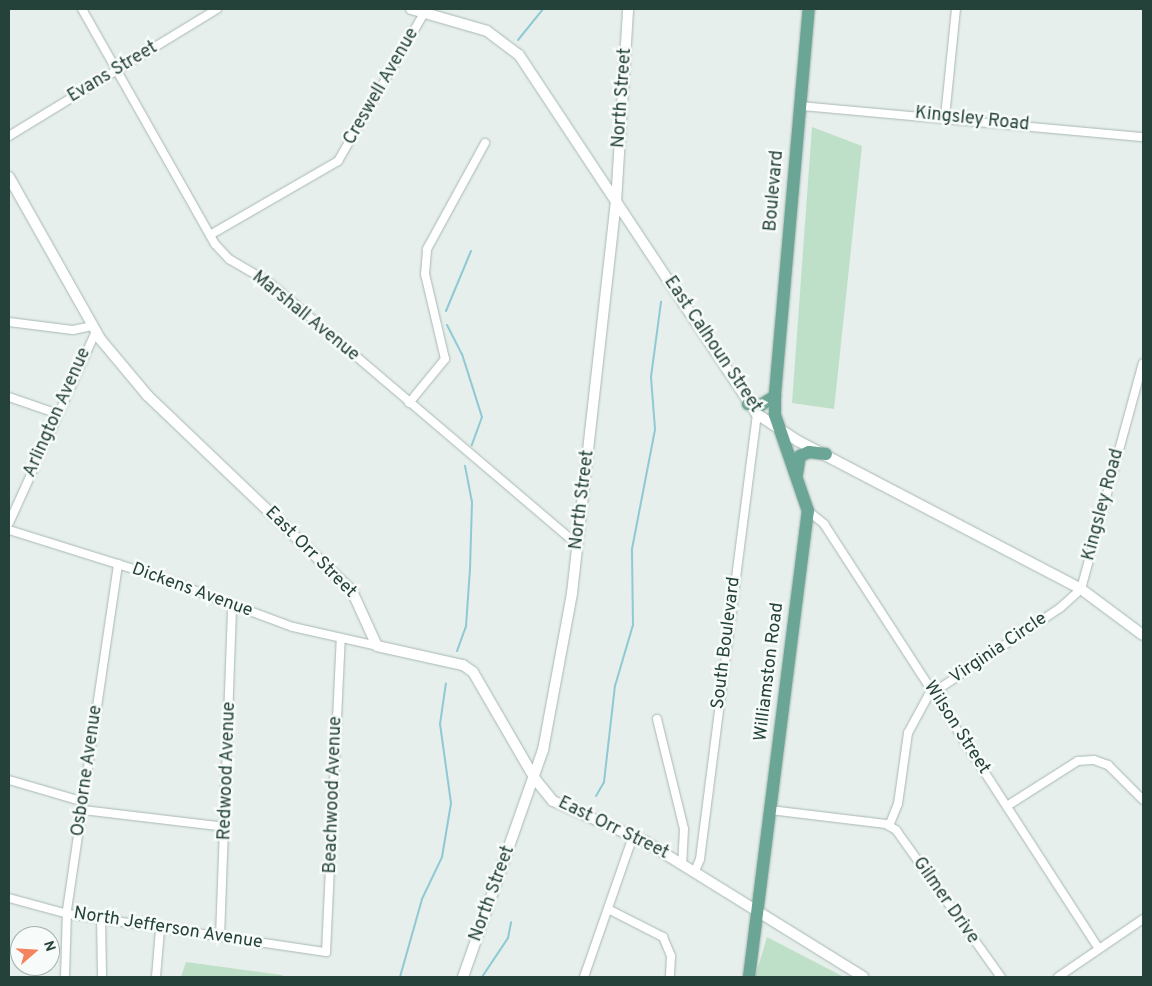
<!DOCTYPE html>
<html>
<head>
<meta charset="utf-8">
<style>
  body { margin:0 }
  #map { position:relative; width:1152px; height:986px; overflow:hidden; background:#e6efeb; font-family:Overpass,sans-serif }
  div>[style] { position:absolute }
  .green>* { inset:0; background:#bfe0c8 }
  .stream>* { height:2px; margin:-1px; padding:0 1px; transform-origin:1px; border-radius:1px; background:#8ec9d4 }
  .roads { filter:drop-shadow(0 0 1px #a8b8b2) drop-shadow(0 0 1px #a8b8b2) }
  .minor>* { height:8px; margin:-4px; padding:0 4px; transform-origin:4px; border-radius:4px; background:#fff }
  .tertiary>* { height:10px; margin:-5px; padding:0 5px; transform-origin:5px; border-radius:5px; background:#fff }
  .primary>* { height:12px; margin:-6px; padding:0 6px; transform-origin:6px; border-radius:6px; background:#6aa596 }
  span { translate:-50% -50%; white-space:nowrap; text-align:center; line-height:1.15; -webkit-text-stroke:5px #f7fbf9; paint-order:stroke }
  .street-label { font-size:18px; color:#24423a }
  .frame { position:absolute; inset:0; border:10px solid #24423a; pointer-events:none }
  .north { position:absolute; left:10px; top:926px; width:50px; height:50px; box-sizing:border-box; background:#f7fbf9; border:1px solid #a3b1ad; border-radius:50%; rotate:71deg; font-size:14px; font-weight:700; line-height:20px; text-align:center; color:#24423a }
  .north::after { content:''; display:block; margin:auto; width:18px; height:22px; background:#f4845f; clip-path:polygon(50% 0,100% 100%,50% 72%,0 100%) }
</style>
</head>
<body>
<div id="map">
  <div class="green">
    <i style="clip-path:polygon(812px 127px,862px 146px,834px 409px,792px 403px)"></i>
    <i style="clip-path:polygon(767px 937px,844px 977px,755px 977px)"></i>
    <i style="clip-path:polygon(186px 962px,282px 975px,284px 977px,181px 977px)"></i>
  </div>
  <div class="stream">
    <i style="left:518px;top:40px;width:40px;rotate:-51deg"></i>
    <i style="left:446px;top:311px;width:65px;rotate:-67.4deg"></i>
    <i style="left:447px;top:325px;width:33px;rotate:63deg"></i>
    <i style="left:462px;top:354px;width:66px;rotate:72.4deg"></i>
    <i style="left:482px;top:417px;width:30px;rotate:110deg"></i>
    <i style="left:457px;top:651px;width:27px;rotate:-70deg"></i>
    <i style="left:466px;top:626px;width:57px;rotate:-86deg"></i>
    <i style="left:470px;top:569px;width:67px;rotate:-88.3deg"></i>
    <i style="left:472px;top:502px;width:37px;rotate:-101deg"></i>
    <i style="left:596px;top:796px;width:16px;rotate:-60deg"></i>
    <i style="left:604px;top:782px;width:97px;rotate:-83.5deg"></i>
    <i style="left:615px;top:686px;width:64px;rotate:-73.6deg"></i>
    <i style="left:633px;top:625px;width:76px;rotate:-90.8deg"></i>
    <i style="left:632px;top:549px;width:122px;rotate:-79.1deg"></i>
    <i style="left:655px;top:429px;width:52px;rotate:-94.4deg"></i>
    <i style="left:651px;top:377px;width:76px;rotate:-82.4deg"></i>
    <i style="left:400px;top:977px;width:81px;rotate:-74.2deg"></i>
    <i style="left:422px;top:899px;width:47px;rotate:-64.5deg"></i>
    <i style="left:442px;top:857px;width:55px;rotate:-80.5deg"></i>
    <i style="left:451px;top:803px;width:80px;rotate:-97.9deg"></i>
    <i style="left:440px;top:724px;width:41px;rotate:-81.7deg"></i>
    <i style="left:482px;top:977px;width:47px;rotate:-56.3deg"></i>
    <i style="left:508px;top:938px;width:16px;rotate:-79deg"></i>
  </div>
  <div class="roads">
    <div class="minor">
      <i style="left:82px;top:9px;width:270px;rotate:60.5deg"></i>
      <i style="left:215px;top:244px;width:21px;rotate:47deg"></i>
      <i style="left:229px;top:259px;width:48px;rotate:30.3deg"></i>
      <i style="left:270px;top:283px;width:404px;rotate:40.4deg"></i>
      <i style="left:801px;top:106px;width:343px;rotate:5.2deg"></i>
      <i style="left:945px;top:117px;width:109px;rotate:-84.2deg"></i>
      <i style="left:9px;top:136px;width:244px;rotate:-31.4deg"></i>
      <i style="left:210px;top:235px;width:148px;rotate:-30deg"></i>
      <i style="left:338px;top:161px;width:171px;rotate:-59.8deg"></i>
      <i style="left:9px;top:322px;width:64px;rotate:7.1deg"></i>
      <i style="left:73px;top:330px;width:19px;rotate:-12deg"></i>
      <i style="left:9px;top:397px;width:52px;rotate:19.1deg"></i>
      <i style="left:409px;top:403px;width:57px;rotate:-50.7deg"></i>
      <i style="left:445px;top:359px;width:87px;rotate:-103.2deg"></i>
      <i style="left:425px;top:274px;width:25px;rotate:-85deg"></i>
      <i style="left:427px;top:249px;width:121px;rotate:-61.3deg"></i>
      <i style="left:808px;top:511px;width:21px;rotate:39deg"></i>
      <i style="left:824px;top:524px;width:506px;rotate:57.09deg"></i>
      <i style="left:9px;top:523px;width:211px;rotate:-65.6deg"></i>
      <i style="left:9px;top:530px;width:151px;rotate:17.4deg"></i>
      <i style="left:153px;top:575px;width:149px;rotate:20.4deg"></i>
      <i style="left:293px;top:627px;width:86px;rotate:12.7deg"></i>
      <i style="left:657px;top:719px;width:113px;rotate:76.2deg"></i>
      <i style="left:684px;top:829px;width:34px;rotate:93deg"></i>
      <i style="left:9px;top:780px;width:78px;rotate:16.3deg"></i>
      <i style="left:1007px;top:806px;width:84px;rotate:-32.4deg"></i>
      <i style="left:1078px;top:761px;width:16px;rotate:-4deg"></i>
      <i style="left:1094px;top:760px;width:15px;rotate:20deg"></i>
      <i style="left:1108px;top:765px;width:49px;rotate:45deg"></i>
      <i style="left:83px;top:810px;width:144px;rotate:6.8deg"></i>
      <i style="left:770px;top:810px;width:117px;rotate:6.9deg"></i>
      <i style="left:886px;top:824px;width:12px;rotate:31deg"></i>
      <i style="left:896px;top:830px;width:181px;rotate:54.5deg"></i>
      <i style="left:889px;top:826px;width:24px;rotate:-68deg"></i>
      <i style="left:898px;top:804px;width:72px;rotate:-82deg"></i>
      <i style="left:908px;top:733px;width:42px;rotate:-61.6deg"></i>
      <i style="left:928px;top:696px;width:159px;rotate:-33.7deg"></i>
      <i style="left:1060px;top:608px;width:28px;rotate:-42deg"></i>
      <i style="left:1081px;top:589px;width:234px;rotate:-74.7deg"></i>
      <i style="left:695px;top:871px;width:13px;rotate:-67deg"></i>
      <i style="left:700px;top:859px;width:449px;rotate:-82.7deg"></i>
      <i style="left:9px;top:898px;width:61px;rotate:15.2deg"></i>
      <i style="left:68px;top:914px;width:261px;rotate:8.4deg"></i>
      <i style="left:326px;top:952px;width:313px;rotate:-87.3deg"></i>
      <i style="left:608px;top:909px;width:62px;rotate:27deg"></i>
      <i style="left:663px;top:937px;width:21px;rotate:67deg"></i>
      <i style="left:671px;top:956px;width:21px;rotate:93deg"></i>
      <i style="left:101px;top:918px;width:59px;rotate:89deg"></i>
      <i style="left:220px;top:937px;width:332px;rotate:-87.9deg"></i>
      <i style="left:65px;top:977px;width:67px;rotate:-88.3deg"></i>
      <i style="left:67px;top:910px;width:350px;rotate:-81.6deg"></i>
      <i style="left:156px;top:977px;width:48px;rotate:-85.2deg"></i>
      <i style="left:584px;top:977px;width:149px;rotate:-70.8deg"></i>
      <i style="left:1058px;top:977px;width:103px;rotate:-34.3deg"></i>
    </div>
    <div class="tertiary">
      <i style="left:411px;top:9px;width:79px;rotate:16.1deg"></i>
      <i style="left:487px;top:31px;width:40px;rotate:37deg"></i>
      <i style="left:519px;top:55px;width:431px;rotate:56.5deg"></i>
      <i style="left:757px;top:414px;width:49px;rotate:33.4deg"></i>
      <i style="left:798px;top:441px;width:319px;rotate:27.6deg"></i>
      <i style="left:1081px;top:589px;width:77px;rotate:36.6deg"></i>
      <i style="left:9px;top:177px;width:187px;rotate:60.6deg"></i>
      <i style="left:101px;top:340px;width:72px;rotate:50.1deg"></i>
      <i style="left:147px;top:395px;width:284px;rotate:43.7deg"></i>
      <i style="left:352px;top:591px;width:60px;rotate:65.6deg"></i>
      <i style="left:377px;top:646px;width:88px;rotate:12.5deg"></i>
      <i style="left:463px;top:665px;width:12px;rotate:35deg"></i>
      <i style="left:473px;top:672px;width:124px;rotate:59.9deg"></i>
      <i style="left:535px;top:779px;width:28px;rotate:51deg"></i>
      <i style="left:553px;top:801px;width:99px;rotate:23.7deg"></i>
      <i style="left:644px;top:841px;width:258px;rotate:31.8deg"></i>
      <i style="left:463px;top:977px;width:241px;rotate:-70.6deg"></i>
      <i style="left:543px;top:750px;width:160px;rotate:-79.5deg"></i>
      <i style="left:572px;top:593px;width:393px;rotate:-83.6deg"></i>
      <i style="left:616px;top:202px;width:193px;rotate:-86.4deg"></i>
    </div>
    <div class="primary">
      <i style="left:748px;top:404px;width:13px;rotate:4deg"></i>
      <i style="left:761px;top:405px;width:17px;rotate:-33deg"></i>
      <i style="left:797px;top:474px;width:18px;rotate:-81deg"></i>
      <i style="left:800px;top:456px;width:10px;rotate:-24deg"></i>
      <i style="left:809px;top:452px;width:17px;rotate:7deg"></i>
      <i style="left:749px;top:977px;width:470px;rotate:-82.8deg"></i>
      <i style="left:808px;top:511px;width:102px;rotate:-109deg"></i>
      <i style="left:775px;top:415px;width:21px;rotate:-90deg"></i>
      <i style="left:775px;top:394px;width:386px;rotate:-85deg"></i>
    </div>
  </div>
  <div class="street-label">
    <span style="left:113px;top:73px;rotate:-31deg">Evans Street</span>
    <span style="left:382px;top:87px;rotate:-60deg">Creswell Avenue</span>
    <span style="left:623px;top:98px;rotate:-86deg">North Street</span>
    <span style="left:972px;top:120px;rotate:6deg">Kingsley Road</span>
    <span style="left:775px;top:191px;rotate:-85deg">Boulevard</span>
    <span style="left:305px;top:317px;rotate:39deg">Marshall Avenue</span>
    <span style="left:712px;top:345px;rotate:56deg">East Calhoun Street</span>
    <span style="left:58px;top:413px;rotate:-66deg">Arlington Avenue</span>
    <span style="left:583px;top:500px;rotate:-83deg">North Street</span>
    <span style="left:1104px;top:505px;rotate:-75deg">Kingsley Road</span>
    <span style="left:310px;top:553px;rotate:45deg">East Orr Street</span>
    <span style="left:192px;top:591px;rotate:20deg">Dickens Avenue</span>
    <span style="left:727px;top:643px;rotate:-83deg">South Boulevard</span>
    <span style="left:999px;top:649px;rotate:-34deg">Virginia Circle</span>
    <span style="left:770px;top:672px;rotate:-83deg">Williamston Road</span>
    <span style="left:956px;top:728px;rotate:57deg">Wilson Street</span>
    <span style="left:88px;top:771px;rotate:-82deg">Osborne Avenue</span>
    <span style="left:228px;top:771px;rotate:-88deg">Redwood Avenue</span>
    <span style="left:334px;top:795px;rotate:-88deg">Beachwood Avenue</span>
    <span style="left:613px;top:829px;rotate:26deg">East Orr Street</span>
    <span style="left:493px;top:894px;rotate:-70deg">North Street</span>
    <span style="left:945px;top:901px;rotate:55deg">Gilmer Drive</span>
    <span style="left:168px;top:929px;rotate:9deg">North Jefferson Avenue</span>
  </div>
  <div class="frame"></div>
  <div class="north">N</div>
</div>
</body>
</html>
